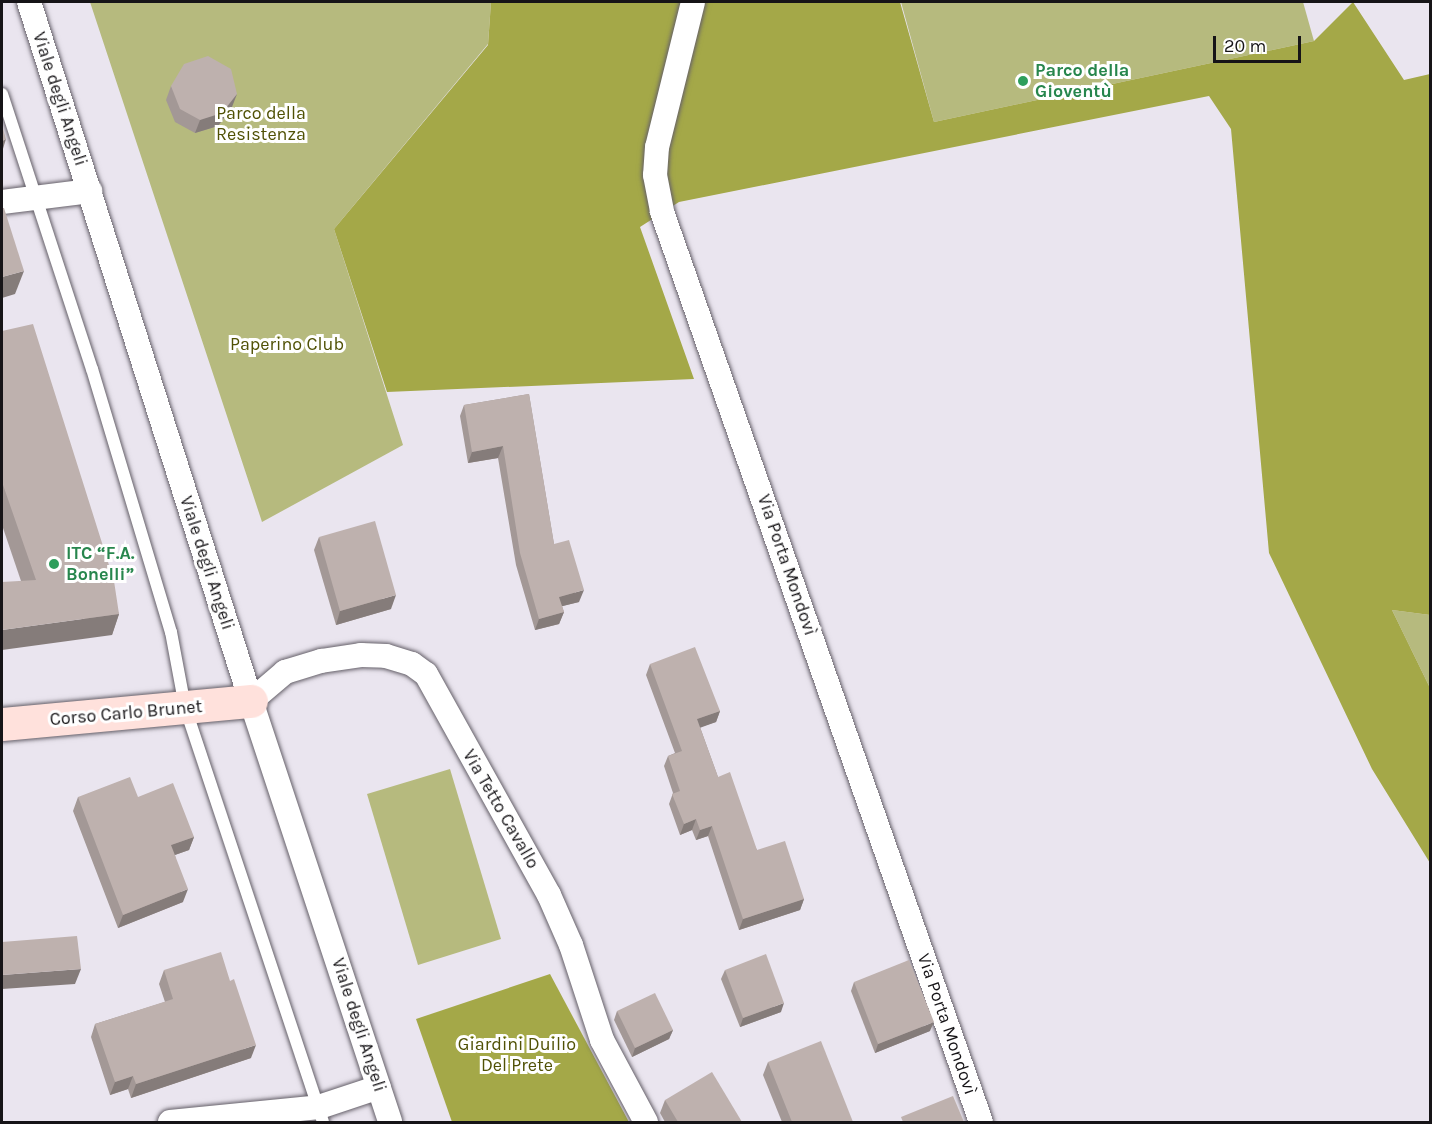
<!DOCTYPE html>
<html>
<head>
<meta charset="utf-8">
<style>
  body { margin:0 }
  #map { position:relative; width:1432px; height:1124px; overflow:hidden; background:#eae5ef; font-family:Karla,sans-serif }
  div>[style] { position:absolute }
  .green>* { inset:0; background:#b6ba7e }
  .forest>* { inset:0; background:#a4a848 }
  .roads { filter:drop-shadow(0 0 2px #656069) drop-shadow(0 0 2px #656069) }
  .lane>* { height:12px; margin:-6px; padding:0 6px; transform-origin:6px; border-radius:6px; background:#fff }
  .street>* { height:24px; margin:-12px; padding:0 12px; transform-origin:12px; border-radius:12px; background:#fff }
  .secondary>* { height:33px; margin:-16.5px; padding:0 16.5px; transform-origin:16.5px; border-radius:16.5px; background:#ffe1dc }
  .wall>* { inset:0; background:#a39896 }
  .shaded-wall>* { inset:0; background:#857c7a }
  .building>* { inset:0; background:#beb1ae }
  .dots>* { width:16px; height:16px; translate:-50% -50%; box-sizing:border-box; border:3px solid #fff; border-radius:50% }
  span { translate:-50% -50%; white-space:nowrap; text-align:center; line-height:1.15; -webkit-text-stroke:6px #fff; paint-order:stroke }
  .leisure-label { font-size:18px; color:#27864d; font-weight:700 }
  .left { translate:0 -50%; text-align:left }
  .street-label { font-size:18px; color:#161417 }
  .park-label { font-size:18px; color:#505105 }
  .frame { position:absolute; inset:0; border:3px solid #161417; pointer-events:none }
  .scale { position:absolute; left:1213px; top:36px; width:88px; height:27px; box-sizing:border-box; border:3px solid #161417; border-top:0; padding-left:8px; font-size:18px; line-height:21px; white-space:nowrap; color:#161417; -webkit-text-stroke:4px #fff; paint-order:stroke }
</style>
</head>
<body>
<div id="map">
  <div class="green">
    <i style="clip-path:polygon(90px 2px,491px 2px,488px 44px,334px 229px,403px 445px,262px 522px)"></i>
    <i style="clip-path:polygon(901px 2px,1303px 2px,1314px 41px,934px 122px)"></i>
    <i style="clip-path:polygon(1392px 610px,1430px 615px,1430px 688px)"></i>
    <i style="clip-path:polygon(450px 769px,501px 939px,418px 965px,367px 794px)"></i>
  </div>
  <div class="forest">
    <i style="clip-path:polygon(491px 2px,900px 2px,934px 122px,1314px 41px,1353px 2px,1404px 80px,1430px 74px,1430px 615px,1392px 610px,1430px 688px,1430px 863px,1372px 769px,1269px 553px,1231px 129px,1209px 96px,679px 202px,640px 227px,694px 379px,387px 392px,334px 229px,488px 45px)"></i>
    <i style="clip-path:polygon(550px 974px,629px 1122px,452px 1122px,416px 1019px)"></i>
  </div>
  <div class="roads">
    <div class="lane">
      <i style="left:2px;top:94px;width:289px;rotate:71.9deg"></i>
      <i style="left:92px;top:369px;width:275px;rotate:73.3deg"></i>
      <i style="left:171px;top:632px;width:76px;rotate:79.4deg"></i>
      <i style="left:185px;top:707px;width:437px;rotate:71.6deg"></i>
    </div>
    <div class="street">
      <i style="left:29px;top:2px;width:733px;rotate:72.38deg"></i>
      <i style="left:251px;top:701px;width:443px;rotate:71.7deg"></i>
      <i style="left:693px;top:2px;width:149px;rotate:103.9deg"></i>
      <i style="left:657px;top:147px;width:28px;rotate:94deg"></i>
      <i style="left:655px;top:175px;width:38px;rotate:79deg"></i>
      <i style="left:662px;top:212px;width:964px;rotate:70.68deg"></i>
      <i style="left:2px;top:202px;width:89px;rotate:-7.1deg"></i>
      <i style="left:251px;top:701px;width:45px;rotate:-40.5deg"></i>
      <i style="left:285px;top:672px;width:38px;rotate:-17deg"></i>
      <i style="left:321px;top:661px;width:40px;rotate:-8.5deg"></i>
      <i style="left:361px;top:655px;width:25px;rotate:2deg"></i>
      <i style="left:386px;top:656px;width:27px;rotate:17deg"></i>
      <i style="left:412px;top:664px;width:17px;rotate:36deg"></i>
      <i style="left:426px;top:674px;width:253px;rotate:60.9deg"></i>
      <i style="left:549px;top:895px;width:55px;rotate:66.3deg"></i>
      <i style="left:571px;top:945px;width:100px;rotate:71.9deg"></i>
      <i style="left:602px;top:1040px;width:93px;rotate:61.8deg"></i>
      <i style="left:170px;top:1122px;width:150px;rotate:-5.7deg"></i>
      <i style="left:319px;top:1107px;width:63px;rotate:-18.4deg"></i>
    </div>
    <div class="secondary">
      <i style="left:2px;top:724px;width:250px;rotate:-5.3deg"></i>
    </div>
  </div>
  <div class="wall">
    <i style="clip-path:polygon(171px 86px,232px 107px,218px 126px,195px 133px,175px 122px,166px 100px)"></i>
    <i style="clip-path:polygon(2px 331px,119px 614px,112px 635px,21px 581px,2px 525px)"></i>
    <i style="clip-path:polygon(529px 394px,554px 544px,579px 602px,562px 606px,564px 612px,559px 624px,535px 630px,516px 565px,498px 458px,468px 463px,460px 416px,464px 405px)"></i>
    <i style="clip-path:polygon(319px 537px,391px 609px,336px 625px,314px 550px)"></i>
    <i style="clip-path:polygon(650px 664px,720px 711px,716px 722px,700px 727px,718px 777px,757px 850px,804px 899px,800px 910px,739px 930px,708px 836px,696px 840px,692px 830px,680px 835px,669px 804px,673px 793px,664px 766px,668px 756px,675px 753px,646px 675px)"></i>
    <i style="clip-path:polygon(78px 797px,138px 797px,194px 837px,189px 850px,175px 855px,183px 902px,118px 928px,73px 811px)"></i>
    <i style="clip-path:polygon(164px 970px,251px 1058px,131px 1098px,128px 1089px,110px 1095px,91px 1037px,95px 1024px,165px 1002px,159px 984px)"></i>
    <i style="clip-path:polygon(725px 970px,781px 1012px,740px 1027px,721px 979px)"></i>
    <i style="clip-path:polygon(854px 982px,930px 1031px,875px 1053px,851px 991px)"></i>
    <i style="clip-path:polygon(617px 1011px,673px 1030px,669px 1039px,632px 1057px,614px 1020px)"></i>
    <i style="clip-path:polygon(768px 1062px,853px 1122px,782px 1122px,763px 1075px)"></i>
    <i style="clip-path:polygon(665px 1100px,742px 1122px,665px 1122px,660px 1113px)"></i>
  </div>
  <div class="shaded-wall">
    <i style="clip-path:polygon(237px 94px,232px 107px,218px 126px,195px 133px,200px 120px)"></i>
    <i style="clip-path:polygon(6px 139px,2px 152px,2px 141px)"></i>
    <i style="clip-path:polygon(24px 271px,15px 294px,2px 298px,2px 277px)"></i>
    <i style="clip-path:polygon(503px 446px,498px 458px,468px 463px,472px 452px)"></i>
    <i style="clip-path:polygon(584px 590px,579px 602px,555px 608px,559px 597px)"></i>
    <i style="clip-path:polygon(396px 595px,391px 609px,336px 625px,340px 611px)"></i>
    <i style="clip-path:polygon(564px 612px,559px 624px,535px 630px,539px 619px)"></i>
    <i style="clip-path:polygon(119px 614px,112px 635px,2px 650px,2px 630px)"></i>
    <i style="clip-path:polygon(720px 711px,716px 722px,694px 730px,697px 719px)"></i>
    <i style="clip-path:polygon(696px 819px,692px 830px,680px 835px,684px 824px)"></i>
    <i style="clip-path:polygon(712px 826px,708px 836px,696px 840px,700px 830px)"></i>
    <i style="clip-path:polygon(194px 837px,189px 850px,166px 858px,171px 845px)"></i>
    <i style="clip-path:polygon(188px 889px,183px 902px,118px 928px,123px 915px)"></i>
    <i style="clip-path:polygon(804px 899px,800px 910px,739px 930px,743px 919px)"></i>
    <i style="clip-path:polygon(81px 969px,75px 984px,2px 989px,2px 975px)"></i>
    <i style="clip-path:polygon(784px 1003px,781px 1012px,740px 1027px,743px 1018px)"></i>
    <i style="clip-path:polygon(934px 1022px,930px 1031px,875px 1053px,878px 1044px)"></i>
    <i style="clip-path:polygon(673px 1030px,669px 1039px,632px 1057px,635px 1048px)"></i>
    <i style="clip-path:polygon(256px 1045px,251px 1058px,131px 1098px,136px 1084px)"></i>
    <i style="clip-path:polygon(133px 1076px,128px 1089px,110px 1095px,115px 1082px)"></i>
  </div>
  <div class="building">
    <i style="clip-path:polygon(208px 56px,231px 69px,237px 94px,222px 113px,200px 120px,180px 109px,171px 86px,184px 64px)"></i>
    <i style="clip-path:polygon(2px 125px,6px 139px,2px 141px)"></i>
    <i style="clip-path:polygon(2px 208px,4px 208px,24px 271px,2px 277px)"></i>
    <i style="clip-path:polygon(33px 324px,114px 581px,119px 614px,2px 630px,2px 582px,36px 580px,2px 482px,2px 331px)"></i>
    <i style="clip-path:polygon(529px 394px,554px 544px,569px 540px,584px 590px,559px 597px,564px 612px,539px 619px,520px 553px,503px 446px,472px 452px,464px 405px)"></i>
    <i style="clip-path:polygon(375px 521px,396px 595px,340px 611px,319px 537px)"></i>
    <i style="clip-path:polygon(695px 647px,720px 711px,697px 719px,718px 777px,730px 772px,757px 850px,785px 841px,804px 899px,743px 919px,712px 826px,700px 830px,696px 819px,684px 824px,672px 794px,680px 791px,668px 756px,682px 751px,650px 664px)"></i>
    <i style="clip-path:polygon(130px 777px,138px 797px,173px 783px,194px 837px,171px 845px,188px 889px,123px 915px,78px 797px)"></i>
    <i style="clip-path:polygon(77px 936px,81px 969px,2px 975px,2px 942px)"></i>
    <i style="clip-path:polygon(221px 952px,230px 981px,234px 979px,256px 1045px,136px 1084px,133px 1076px,115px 1082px,95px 1024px,173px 999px,164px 970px)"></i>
    <i style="clip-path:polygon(766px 954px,784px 1003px,743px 1018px,725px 970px)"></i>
    <i style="clip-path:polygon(909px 960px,934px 1022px,878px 1044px,854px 982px)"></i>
    <i style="clip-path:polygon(655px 993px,673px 1030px,635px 1048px,617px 1011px)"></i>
    <i style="clip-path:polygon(821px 1041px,853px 1122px,792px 1122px,768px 1062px)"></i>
    <i style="clip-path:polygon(712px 1072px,742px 1122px,678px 1122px,665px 1100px)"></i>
    <i style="clip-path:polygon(953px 1096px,964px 1122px,903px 1122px,901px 1117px)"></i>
  </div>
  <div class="dots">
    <i style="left:1023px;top:81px;background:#2e9e5b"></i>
    <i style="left:54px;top:564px;background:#2e9e5b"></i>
  </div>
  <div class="leisure-label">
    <span class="left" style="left:1035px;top:81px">Parco della<br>Gioventù</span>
    <span class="left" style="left:66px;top:564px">ITC “F.A.<br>Bonelli”</span>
  </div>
  <div class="street-label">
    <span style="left:60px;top:99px;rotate:72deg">Viale degli Angeli</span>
    <span style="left:207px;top:563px;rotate:72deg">Viale degli Angeli</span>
    <span style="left:787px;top:565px;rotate:71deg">Via Porta Mondovì</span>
    <span style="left:126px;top:713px;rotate:-5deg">Corso Carlo Brunet</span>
    <span style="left:501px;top:809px;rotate:60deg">Via Tetto Cavallo</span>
    <span style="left:947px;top:1024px;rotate:71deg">Via Porta Mondovì</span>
    <span style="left:359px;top:1025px;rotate:72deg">Viale degli Angeli</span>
  </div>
  <div class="park-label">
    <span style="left:261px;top:124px">Parco della<br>Resistenza</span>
    <span style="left:287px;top:344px">Paperino Club</span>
    <span style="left:517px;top:1055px">Giardini Duilio<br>Del Prete</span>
  </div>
  <div class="frame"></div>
  <div class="scale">20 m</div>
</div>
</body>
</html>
